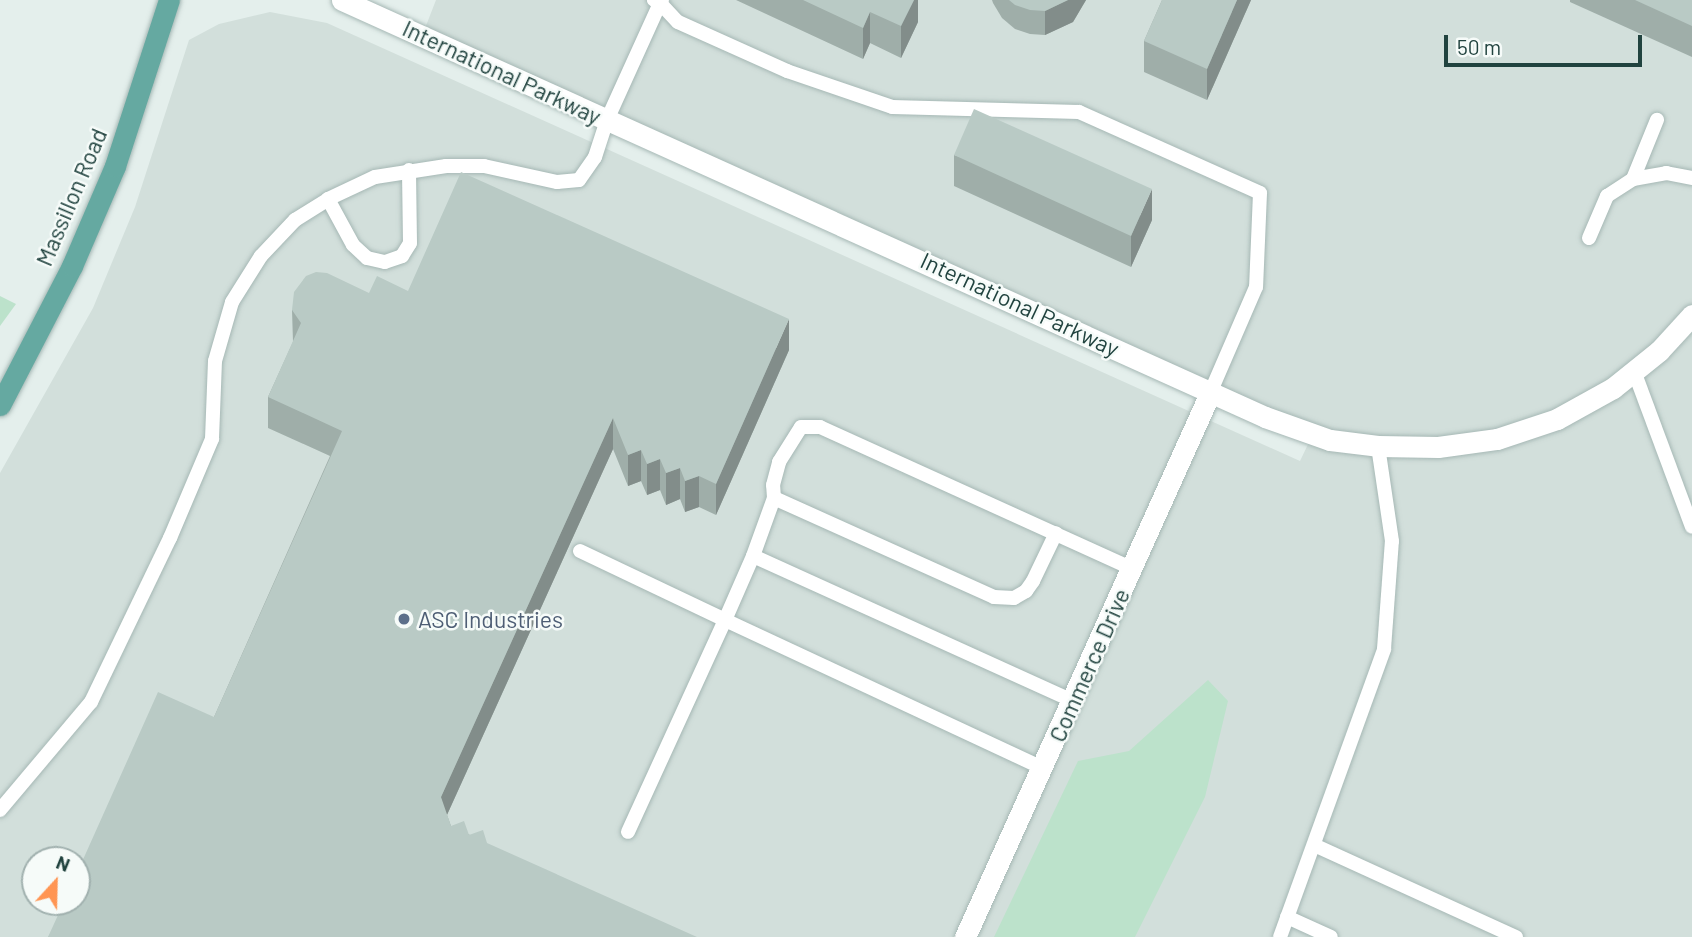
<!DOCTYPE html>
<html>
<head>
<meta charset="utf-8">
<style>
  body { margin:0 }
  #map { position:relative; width:1692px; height:937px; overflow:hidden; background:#e4efec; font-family:Barlow,sans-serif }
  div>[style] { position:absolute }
  .built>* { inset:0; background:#d2dfdb }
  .green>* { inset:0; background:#bce2cb }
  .roads { filter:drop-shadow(0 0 2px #a6b8b5) drop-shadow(0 0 2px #a6b8b5) }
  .service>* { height:14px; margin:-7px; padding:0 7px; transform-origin:7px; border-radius:7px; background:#fff }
  .minor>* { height:21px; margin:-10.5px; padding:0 10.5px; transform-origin:10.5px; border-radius:10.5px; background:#fff }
  .primary>* { height:21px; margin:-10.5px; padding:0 10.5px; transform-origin:10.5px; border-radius:10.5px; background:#65a9a1 }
  .wall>* { inset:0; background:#9faea9 }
  .shaded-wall>* { inset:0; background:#828d8a }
  .building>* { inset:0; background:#b9cac5 }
  .dots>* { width:19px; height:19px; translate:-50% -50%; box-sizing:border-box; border:4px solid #f6fbf9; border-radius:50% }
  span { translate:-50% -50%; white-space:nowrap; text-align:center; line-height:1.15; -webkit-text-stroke:5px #f6fbf9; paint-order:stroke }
  .street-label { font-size:23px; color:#21433f }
  .service-label { font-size:23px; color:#4e5e75 }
  .left { translate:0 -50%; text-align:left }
  .north { position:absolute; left:21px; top:846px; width:70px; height:70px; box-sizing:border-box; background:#f6fbf9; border:2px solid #a1b1af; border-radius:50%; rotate:22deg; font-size:19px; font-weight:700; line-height:28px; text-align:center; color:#21433f }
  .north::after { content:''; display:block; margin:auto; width:24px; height:32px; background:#ff9553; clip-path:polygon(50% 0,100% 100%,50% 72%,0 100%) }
  .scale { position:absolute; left:1444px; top:35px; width:198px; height:32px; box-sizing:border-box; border:4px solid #21433f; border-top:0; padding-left:9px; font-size:21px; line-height:24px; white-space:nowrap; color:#21433f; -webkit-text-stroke:5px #f6fbf9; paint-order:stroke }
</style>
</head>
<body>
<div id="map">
  <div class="built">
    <i style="clip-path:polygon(evenodd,436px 0,1692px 0,1692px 937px,0 937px,0 473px,93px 308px,135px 207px,189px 40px,219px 24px,270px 12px,327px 23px,1300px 461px,1312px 436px,422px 36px,436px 0,35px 860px,77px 860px,77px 902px,35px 902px,35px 860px)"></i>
  </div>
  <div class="green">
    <i style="clip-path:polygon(0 296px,16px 304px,0 326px)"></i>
    <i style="clip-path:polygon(1208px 680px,1228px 701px,1205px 797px,1135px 937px,994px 937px,1078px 761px,1129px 751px)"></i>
  </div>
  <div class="roads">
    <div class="service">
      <i style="left:662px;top:0;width:4px;rotate:124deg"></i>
      <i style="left:660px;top:3px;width:26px;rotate:47deg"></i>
      <i style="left:678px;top:22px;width:120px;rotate:24.2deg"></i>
      <i style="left:787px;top:71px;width:111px;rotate:18.9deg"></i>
      <i style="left:892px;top:107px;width:187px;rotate:1.5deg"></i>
      <i style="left:1079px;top:112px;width:198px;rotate:24.1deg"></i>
      <i style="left:1260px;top:193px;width:94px;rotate:92.4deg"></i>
      <i style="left:1256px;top:287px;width:113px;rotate:113.4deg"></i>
      <i style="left:1633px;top:179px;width:64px;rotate:-67.9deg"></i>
      <i style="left:328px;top:199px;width:52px;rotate:61.5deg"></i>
      <i style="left:353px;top:245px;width:19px;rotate:43deg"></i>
      <i style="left:367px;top:258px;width:18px;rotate:13deg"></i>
      <i style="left:385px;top:262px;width:18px;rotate:-19deg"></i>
      <i style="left:402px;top:256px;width:15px;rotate:-58deg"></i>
      <i style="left:410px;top:243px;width:73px;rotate:-90.8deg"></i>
      <i style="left:1589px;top:238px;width:46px;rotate:-66.8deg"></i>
      <i style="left:1607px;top:196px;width:31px;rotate:-33deg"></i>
      <i style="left:1633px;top:179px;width:34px;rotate:-10deg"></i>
      <i style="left:1666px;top:173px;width:26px;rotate:11deg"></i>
      <i style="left:1634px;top:371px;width:166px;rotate:69.6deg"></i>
      <i style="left:774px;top:498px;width:241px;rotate:24.2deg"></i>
      <i style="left:994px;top:597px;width:20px;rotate:3deg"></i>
      <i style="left:1014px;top:598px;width:14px;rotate:-30deg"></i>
      <i style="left:1026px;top:591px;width:12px;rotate:-55deg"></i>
      <i style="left:1033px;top:581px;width:53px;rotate:-64.4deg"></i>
      <i style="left:580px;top:551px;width:161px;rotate:25.4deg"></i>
      <i style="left:725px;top:620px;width:233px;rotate:114.6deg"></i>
      <i style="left:753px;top:556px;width:70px;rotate:113.6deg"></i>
      <i style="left:725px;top:620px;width:350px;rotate:25deg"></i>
      <i style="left:1073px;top:701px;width:351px;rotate:-155.6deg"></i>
      <i style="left:753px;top:556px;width:62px;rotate:-70.1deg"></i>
      <i style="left:774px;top:498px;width:13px;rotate:-94deg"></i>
      <i style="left:773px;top:485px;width:24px;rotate:-75deg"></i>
      <i style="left:779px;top:462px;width:41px;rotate:-57.8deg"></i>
      <i style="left:801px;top:427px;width:19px"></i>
      <i style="left:820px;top:427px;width:344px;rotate:24.4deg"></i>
      <i style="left:0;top:810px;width:141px;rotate:-49.9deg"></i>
      <i style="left:91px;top:702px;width:182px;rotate:-64.3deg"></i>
      <i style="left:170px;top:538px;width:108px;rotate:-67deg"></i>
      <i style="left:212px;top:439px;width:78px;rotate:-87.8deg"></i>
      <i style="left:215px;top:361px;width:61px;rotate:-73.9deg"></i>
      <i style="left:232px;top:302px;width:54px;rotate:-57.8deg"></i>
      <i style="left:261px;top:256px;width:50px;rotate:-46.6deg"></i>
      <i style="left:295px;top:220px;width:39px;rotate:-32deg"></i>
      <i style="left:328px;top:199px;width:52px;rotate:-25.1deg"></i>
      <i style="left:375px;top:177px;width:72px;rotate:-8.8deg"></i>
      <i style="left:446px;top:166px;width:38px"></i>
      <i style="left:484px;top:166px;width:75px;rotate:12.4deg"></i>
      <i style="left:557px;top:182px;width:22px;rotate:-5deg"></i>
      <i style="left:579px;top:180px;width:28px;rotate:-55deg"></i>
      <i style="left:595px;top:157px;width:39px;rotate:-72deg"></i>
      <i style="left:607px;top:120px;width:128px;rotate:-65.6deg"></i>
      <i style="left:660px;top:3px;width:7px;rotate:-153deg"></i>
      <i style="left:1314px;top:845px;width:222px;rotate:24.5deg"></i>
      <i style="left:1287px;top:917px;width:48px;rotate:24.4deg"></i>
      <i style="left:1280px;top:937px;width:306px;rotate:-70.1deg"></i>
      <i style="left:1384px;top:649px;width:108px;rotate:-85.8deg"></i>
      <i style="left:1392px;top:541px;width:96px;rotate:-98.4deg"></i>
    </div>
    <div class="minor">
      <i style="left:342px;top:0;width:1013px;rotate:24.31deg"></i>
      <i style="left:1265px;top:417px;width:69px;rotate:19.5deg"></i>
      <i style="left:1330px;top:440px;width:48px;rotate:7.1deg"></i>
      <i style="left:1378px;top:446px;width:60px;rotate:1deg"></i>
      <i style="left:1438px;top:447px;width:60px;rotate:-7.7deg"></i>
      <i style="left:1497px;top:439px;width:63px;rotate:-18.4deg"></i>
      <i style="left:1557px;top:419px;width:64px;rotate:-29deg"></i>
      <i style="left:1613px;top:388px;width:59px;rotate:-38.8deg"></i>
      <i style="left:1659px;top:351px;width:49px;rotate:-47.5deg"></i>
      <i style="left:965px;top:937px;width:599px;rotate:-65.75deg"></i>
    </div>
    <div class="primary">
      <i style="left:0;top:405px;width:157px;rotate:-62.6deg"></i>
      <i style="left:72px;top:266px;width:109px;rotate:-66.7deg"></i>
      <i style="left:115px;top:166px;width:175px;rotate:-72deg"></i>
    </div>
  </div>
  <div class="wall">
    <i style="clip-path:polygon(736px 0,918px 0,918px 22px,901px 58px,870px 43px,863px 59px)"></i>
    <i style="clip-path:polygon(992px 0,1086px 0,1073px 22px,1045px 35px,1030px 34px,1015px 29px,1002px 18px,993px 3px)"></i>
    <i style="clip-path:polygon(1162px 0,1251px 0,1207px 100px,1144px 72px,1144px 41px)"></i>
    <i style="clip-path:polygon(1570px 0,1692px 0,1692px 57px,1570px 2px)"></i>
    <i style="clip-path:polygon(954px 155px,1152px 220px,1131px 267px,954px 186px)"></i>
    <i style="clip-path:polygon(408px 291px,789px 350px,716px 515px,699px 507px,685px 512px,680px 499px,666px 505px,660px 490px,647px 495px,641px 481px,628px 486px,613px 449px,447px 815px,451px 826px,487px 843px,48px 937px,214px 717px,330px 456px,268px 428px,268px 397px,293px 342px,292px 310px,369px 293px)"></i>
  </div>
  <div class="shaded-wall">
    <i style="clip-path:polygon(914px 0,918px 0,918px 22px,901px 58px,901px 26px)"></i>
    <i style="clip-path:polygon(1068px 0,1086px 0,1073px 22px,1045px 35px,1045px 11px)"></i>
    <i style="clip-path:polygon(1237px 0,1251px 0,1207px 100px,1207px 69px)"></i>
    <i style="clip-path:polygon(870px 12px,870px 43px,863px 59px,863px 28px)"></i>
    <i style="clip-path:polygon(1152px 189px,1152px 220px,1131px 267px,1131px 236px)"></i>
    <i style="clip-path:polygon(789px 319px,789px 350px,716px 515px,716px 484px)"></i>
    <i style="clip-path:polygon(613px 418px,613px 449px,441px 828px,441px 797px)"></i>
    <i style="clip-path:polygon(641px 450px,641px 481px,628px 486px,628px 455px)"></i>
    <i style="clip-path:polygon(660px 459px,660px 490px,647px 495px,647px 464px)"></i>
    <i style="clip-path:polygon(680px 468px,680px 499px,666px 505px,666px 473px)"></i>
    <i style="clip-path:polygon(699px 476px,699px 507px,685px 512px,685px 481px)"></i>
  </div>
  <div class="building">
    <i style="clip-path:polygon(803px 0,914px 0,901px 26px,870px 12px,863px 28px)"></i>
    <i style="clip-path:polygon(1009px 0,1068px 0,1045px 11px,1030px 10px,1015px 5px)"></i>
    <i style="clip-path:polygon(1162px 0,1237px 0,1207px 69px,1144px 41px)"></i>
    <i style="clip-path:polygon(1635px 0,1692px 0,1692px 26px)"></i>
    <i style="clip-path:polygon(974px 109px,1152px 189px,1131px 236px,954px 155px)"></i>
    <i style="clip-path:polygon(461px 172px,789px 319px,716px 484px,699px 476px,685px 481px,680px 468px,666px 473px,660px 459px,647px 464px,641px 450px,628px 455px,613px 418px,441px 797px,451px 826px,464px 821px,469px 835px,483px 830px,487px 843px,697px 937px,48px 937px,64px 902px,77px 902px,77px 873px,158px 692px,214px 717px,342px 431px,268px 397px,301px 323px,292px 310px,294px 292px,306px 276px,316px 272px,327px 273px,369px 293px,377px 276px,408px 291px)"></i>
  </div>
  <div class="dots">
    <i style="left:404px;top:619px;background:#5c6f8a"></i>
  </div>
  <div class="street-label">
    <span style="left:502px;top:72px;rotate:25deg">International Parkway</span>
    <span style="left:71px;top:197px;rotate:-67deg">Massillon Road</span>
    <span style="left:1020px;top:304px;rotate:25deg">International Parkway</span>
    <span style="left:1089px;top:665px;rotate:-66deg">Commerce Drive</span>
  </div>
  <div class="service-label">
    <span class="left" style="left:418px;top:619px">ASC Industries</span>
  </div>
  <div class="north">N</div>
  <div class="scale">50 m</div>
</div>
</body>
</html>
